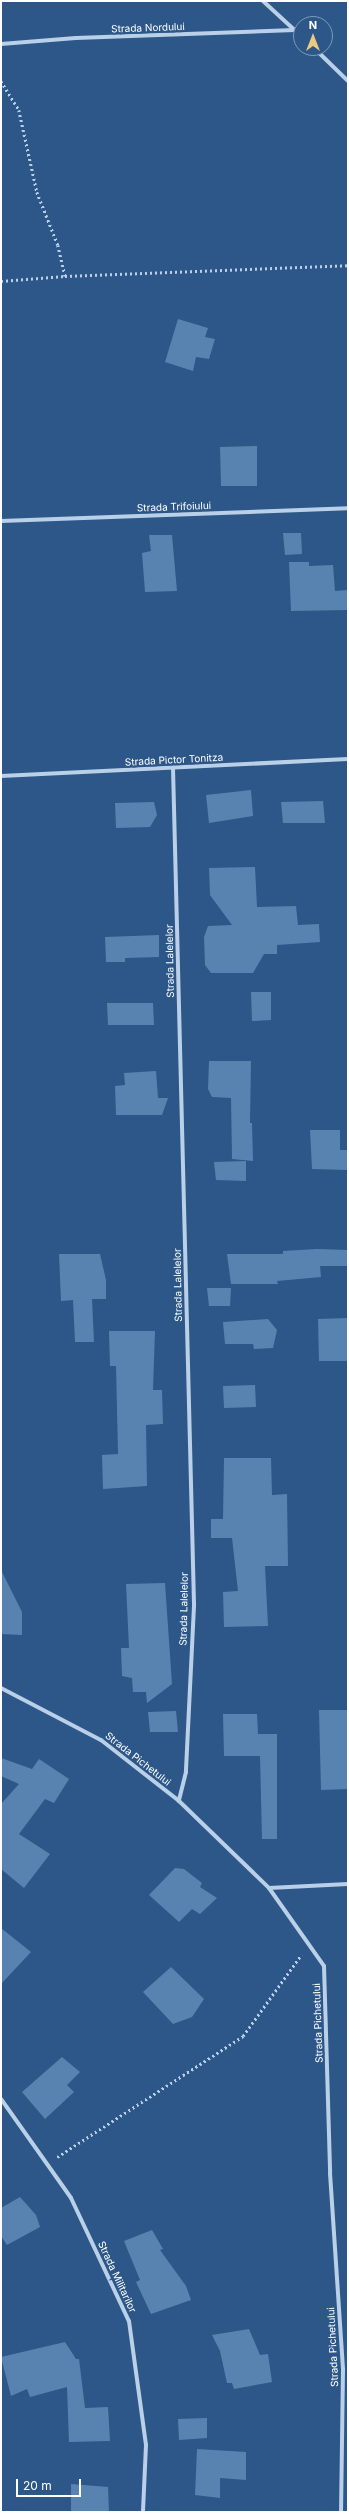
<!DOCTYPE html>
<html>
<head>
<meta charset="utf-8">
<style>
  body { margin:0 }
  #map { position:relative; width:349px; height:2513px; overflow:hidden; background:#2c5788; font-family:Inter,sans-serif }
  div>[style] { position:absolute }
  .building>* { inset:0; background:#5883b1 }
  .path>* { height:2.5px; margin-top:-1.25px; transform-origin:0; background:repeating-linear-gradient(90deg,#b9d0e8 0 2px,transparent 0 5px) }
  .minor>* { height:4px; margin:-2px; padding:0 2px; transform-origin:2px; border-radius:2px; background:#b9d0e8 }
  span { translate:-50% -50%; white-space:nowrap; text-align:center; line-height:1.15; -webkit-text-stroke:4px #2c5788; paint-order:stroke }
  .street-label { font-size:10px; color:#fff }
  .frame { position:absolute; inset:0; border:2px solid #fff; pointer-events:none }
  .north { position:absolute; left:293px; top:16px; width:40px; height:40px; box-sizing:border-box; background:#2c5788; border:1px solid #809ab8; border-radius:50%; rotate:0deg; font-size:11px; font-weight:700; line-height:16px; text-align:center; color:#fff }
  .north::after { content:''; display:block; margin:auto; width:14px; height:18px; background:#edca81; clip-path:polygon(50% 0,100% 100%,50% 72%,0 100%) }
  .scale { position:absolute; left:16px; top:2479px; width:65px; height:18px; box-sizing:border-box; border:2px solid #fff; border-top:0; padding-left:5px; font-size:12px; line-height:14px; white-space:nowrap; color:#fff; -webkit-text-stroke:3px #2c5788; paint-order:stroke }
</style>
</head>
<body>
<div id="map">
  <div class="building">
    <i style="clip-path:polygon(178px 319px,208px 328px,205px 337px,215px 339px,209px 359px,196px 357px,193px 371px,165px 362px)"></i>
    <i style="clip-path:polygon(257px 446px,257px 486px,221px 486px,220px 447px)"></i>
    <i style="clip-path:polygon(283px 533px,301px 533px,302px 554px,285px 555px)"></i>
    <i style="clip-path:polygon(149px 535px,172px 535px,177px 591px,145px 592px,142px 553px,151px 551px)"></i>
    <i style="clip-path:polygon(289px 562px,309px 562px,309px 566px,333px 565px,335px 591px,348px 590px,348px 610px,291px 611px)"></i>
    <i style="clip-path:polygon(251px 790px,253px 816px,209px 823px,206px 795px)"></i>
    <i style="clip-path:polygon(323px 801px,325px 823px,283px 823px,281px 802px)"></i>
    <i style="clip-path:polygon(154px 802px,157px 815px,150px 827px,116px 828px,115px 803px)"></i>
    <i style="clip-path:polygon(255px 867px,257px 907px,296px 906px,298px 925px,319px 924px,320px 942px,277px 945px,277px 954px,264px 954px,253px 973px,211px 973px,205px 965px,204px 937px,208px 926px,232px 925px,210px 895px,209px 868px)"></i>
    <i style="clip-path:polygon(159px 935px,159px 957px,125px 958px,125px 962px,106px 962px,105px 937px)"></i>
    <i style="clip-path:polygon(251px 992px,271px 992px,271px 1020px,252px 1021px)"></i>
    <i style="clip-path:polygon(107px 1003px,153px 1003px,154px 1025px,108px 1025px)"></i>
    <i style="clip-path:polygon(209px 1061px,251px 1061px,250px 1123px,252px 1123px,253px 1161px,232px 1159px,231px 1098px,212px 1097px,208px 1089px)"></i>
    <i style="clip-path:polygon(156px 1071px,158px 1098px,168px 1098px,162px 1115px,116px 1115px,115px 1086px,125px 1085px,124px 1073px)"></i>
    <i style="clip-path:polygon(310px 1130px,340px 1130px,340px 1150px,348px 1150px,348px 1170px,312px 1169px)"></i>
    <i style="clip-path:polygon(246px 1161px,246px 1181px,216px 1180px,214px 1162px)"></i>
    <i style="clip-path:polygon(317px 1249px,348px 1250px,348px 1266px,320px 1266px,321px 1277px,277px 1281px,278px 1284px,231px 1284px,227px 1254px,283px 1254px,283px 1251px)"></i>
    <i style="clip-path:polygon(59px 1254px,100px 1254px,106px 1280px,106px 1299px,92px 1299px,94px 1342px,75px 1342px,73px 1300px,61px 1301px)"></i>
    <i style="clip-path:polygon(207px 1288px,231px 1288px,230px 1306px,209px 1306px)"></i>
    <i style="clip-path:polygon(348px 1318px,348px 1361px,319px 1361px,318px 1319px)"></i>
    <i style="clip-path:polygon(268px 1319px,277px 1330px,273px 1348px,254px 1349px,253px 1344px,225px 1344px,223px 1322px)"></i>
    <i style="clip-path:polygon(109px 1331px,155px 1331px,153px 1390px,162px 1390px,163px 1424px,146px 1425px,147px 1486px,103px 1489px,102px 1455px,118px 1454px,116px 1366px,110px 1366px)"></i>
    <i style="clip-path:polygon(255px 1385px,256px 1407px,224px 1408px,223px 1386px)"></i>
    <i style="clip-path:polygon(224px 1458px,271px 1458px,272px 1495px,287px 1494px,288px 1566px,265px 1566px,268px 1626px,224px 1627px,223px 1592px,238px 1591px,232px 1538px,211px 1538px,211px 1519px,223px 1519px)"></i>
    <i style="clip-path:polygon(1px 1570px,22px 1612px,22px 1635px,1px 1634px)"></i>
    <i style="clip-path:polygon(165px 1583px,172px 1684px,147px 1703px,146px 1692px,133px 1692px,132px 1678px,122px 1676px,121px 1648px,129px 1648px,126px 1584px)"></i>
    <i style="clip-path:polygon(319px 1710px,348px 1710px,348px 1789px,321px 1790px)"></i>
    <i style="clip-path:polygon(176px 1711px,178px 1732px,150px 1732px,148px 1712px)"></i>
    <i style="clip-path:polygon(223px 1714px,257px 1714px,258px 1734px,277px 1734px,277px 1839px,262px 1839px,260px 1756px,224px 1756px)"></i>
    <i style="clip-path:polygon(1px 1758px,32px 1769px,39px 1759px,69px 1779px,54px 1803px,45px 1799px,19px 1834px,50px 1854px,24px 1888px,1px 1869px,1px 1804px,19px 1784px,1px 1776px)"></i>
    <i style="clip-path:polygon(175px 1868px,184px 1869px,202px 1883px,200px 1887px,217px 1898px,200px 1914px,192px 1909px,179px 1922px,149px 1895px)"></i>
    <i style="clip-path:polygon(1px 1928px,31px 1952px,1px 1984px)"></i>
    <i style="clip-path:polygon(171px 1967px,204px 1999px,192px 2017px,173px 2024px,143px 1992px)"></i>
    <i style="clip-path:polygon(62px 2057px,80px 2072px,67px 2085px,74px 2092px,45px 2119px,22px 2092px)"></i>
    <i style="clip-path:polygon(20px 2197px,36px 2215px,40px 2227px,7px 2245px,1px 2236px,1px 2208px)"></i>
    <i style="clip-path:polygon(152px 2230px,163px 2249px,160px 2250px,186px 2286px,191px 2300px,151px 2314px,136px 2282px,140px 2280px,124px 2241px)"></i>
    <i style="clip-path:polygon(249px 2329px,260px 2355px,268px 2354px,272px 2382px,234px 2389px,232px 2383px,227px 2383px,220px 2351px,212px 2335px)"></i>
    <i style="clip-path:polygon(65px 2342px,76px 2359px,79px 2359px,85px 2408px,108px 2407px,110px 2441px,69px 2442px,67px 2387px,30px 2397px,27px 2389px,11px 2396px,1px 2357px)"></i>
    <i style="clip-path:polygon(207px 2418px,207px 2438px,179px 2440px,178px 2419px)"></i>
    <i style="clip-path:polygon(197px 2449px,246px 2452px,246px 2480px,220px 2478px,220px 2498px,195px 2495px)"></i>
    <i style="clip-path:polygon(71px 2484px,108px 2487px,109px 2512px,71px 2512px)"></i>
  </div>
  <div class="path">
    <i style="left:1px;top:81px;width:34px;rotate:58deg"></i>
    <i style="left:19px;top:110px;width:84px;rotate:77.6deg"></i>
    <i style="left:37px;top:192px;width:57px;rotate:68.4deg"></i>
    <i style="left:58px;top:245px;width:32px;rotate:77deg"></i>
    <i style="left:1px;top:281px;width:64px;rotate:-4.5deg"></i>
    <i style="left:65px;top:276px;width:283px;rotate:-2.2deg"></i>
    <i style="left:57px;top:2157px;width:222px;rotate:-33deg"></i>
    <i style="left:243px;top:2036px;width:100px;rotate:-54.4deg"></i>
  </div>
  <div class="minor">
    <i style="left:263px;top:1px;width:52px;rotate:42.6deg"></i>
    <i style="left:1px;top:44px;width:75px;rotate:-4.6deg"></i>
    <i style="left:76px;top:38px;width:219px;rotate:-2.1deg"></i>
    <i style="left:314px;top:48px;width:47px;rotate:44.1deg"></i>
    <i style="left:1px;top:521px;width:347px;rotate:-2.1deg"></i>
    <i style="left:173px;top:768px;width:838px;rotate:88.56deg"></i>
    <i style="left:194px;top:1606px;width:166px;rotate:92.8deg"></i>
    <i style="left:186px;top:1772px;width:30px;rotate:104deg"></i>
    <i style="left:1px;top:776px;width:347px;rotate:-2.8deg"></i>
    <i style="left:1px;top:1688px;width:113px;rotate:27.5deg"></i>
    <i style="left:101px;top:1740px;width:99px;rotate:38deg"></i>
    <i style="left:179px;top:1801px;width:125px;rotate:44deg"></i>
    <i style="left:269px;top:1888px;width:95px;rotate:54.8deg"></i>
    <i style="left:324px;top:1966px;width:207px;rotate:88.3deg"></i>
    <i style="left:330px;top:2173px;width:197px;rotate:86.2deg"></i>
    <i style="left:343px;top:2370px;width:142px;rotate:90.8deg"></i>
    <i style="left:269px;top:1888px;width:79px;rotate:-2.9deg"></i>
    <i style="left:1px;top:2099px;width:121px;rotate:54.7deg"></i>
    <i style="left:71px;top:2198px;width:136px;rotate:64.8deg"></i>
    <i style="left:129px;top:2321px;width:125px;rotate:82.2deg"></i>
    <i style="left:146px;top:2445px;width:67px;rotate:92.6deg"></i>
  </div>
  <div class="street-label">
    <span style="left:148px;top:28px;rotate:-2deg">Strada Nordului</span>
    <span style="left:174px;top:507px;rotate:-2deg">Strada Trifoiului</span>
    <span style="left:174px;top:760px;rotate:-3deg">Strada Pictor Tonitza</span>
    <span style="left:170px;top:961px;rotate:-91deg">Strada Lalelelor</span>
    <span style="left:178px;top:1285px;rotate:-91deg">Strada Lalelelor</span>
    <span style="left:184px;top:1609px;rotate:-89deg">Strada Lalelelor</span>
    <span style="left:138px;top:1759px;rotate:38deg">Strada Pichetului</span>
    <span style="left:318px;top:2023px;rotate:-92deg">Strada Pichetului</span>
    <span style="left:117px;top:2277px;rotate:65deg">Strada Militarilor</span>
    <span style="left:333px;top:2347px;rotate:-93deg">Strada Pichetului</span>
  </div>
  <div class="frame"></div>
  <div class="north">N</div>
  <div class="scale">20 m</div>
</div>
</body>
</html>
